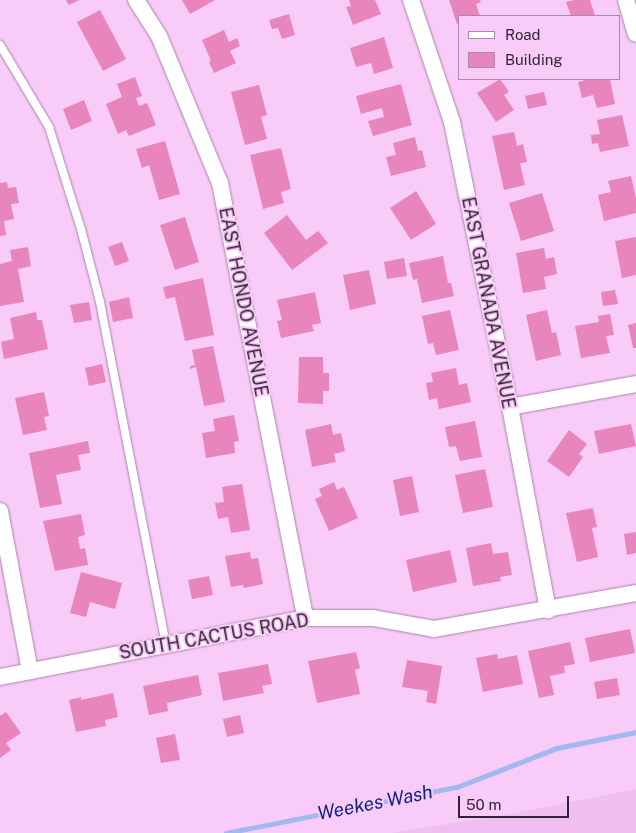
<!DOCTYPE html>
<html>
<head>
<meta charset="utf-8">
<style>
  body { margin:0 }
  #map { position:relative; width:636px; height:833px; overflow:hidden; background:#f8cbf8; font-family:"Public Sans",sans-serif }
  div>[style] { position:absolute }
  .built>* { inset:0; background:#f1bef1 }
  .stream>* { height:4.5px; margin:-2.25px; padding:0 2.25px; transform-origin:2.25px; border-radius:2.25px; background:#a1b9ef }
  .building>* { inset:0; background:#e885bc }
  .roads { filter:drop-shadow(0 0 1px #ac82ac) drop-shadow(0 0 1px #ac82ac) }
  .lane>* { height:8px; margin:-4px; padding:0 4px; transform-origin:4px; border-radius:4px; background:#fff }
  .street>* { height:16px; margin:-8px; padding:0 8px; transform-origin:8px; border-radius:8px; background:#fff }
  span { translate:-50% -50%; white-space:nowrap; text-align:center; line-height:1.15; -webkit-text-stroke:4px #f8cbf8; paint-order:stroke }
  .street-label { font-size:18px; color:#342334 }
  .water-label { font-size:19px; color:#0f2187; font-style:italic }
  .legend { position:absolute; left:458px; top:15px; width:162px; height:65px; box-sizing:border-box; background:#f8cbf8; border:1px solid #a8a; margin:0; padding:6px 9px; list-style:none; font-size:15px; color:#342334 }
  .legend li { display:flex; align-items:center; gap:10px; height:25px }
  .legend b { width:25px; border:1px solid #a8a }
  .scale { position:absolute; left:458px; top:796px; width:111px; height:22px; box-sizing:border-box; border:2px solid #342334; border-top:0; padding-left:6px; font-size:15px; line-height:18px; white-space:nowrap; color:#342334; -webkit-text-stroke:4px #f8cbf8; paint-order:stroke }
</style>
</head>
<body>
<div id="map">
  <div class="built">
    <i style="clip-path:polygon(636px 789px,636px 833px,392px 833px,510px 814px)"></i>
  </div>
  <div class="stream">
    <i style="left:226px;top:833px;width:236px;rotate:-11.3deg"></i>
    <i style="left:457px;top:787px;width:107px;rotate:-21.3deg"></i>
    <i style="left:557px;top:748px;width:81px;rotate:-11.4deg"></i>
  </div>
  <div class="building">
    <i style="clip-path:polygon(66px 0,79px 0,69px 5px)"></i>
    <i style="clip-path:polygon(182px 0,215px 0,190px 14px)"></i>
    <i style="clip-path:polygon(349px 0,375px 0,381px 14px,353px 25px,346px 7px,351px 6px)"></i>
    <i style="clip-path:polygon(449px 0,480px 0,481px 2px,476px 4px,480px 16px,460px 16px,460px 23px,457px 24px)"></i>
    <i style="clip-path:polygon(575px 0,590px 0,595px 16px,571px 16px,566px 2px)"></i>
    <i style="clip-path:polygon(100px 10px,126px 59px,103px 71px,77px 22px)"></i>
    <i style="clip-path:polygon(289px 14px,295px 35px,282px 39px,278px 28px,272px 29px,269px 20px)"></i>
    <i style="clip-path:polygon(224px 30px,229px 42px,237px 38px,240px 46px,230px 51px,236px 63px,214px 73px,209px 62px,211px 61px,202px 40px)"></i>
    <i style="clip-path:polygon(384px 37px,393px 68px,374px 74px,371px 63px,356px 67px,350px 48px)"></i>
    <i style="clip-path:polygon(135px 77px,142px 96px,136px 98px,139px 106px,147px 103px,156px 125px,129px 136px,126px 130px,118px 134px,106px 104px,122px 97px,117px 84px)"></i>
    <i style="clip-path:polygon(500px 79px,509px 92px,504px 95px,514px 110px,496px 122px,477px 93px)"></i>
    <i style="clip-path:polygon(590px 79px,610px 79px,615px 104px,597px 108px,593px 95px,582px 98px,578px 82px)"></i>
    <i style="clip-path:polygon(401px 84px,412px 125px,373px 136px,368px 121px,384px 117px,382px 108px,361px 114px,356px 96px)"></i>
    <i style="clip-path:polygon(259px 85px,267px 115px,261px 117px,267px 139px,245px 145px,231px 92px)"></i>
    <i style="clip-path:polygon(544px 92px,547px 105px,528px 109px,525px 96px)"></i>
    <i style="clip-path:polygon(84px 100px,92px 121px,71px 130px,63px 109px)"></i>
    <i style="clip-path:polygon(622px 115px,629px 146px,600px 152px,598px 143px,592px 144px,591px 135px,600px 134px,597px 120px)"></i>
    <i style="clip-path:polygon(514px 132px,517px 146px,523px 144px,527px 162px,520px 163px,525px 185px,504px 190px,492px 136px)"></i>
    <i style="clip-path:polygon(415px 137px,418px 151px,422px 150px,426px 167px,391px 176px,386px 157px,396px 155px,393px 143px)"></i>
    <i style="clip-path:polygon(165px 141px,180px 194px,159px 200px,149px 165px,142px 168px,136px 149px)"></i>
    <i style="clip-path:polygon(281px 148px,291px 189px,281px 192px,284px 203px,263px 209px,250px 155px)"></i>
    <i style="clip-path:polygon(631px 176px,636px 198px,636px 213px,604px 221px,598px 195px,611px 192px,608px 181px)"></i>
    <i style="clip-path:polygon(7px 182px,8px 188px,16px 187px,19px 203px,11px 204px,14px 219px,4px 221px,6px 235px,0 236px,0 183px)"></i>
    <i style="clip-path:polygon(416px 191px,436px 224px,411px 240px,390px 208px)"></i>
    <i style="clip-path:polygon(542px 193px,554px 231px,521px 241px,509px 203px)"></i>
    <i style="clip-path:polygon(287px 215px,306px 240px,318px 231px,328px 243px,292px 270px,264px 233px)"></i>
    <i style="clip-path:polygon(185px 217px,199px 262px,175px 270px,160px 225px)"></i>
    <i style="clip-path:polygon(636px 237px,636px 275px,622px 278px,615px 241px)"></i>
    <i style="clip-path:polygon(122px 242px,129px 261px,115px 266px,108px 247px)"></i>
    <i style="clip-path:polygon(28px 247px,31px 266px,18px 269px,24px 302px,0 306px,0 264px,12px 261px,10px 250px)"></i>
    <i style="clip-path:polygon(544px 248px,546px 259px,554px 257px,557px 274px,544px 277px,546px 289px,523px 293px,516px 253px)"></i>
    <i style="clip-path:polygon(443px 256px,448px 283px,451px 283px,454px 296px,422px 303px,417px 279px,413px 280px,409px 263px)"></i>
    <i style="clip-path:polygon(404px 258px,407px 276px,387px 279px,384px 262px)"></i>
    <i style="clip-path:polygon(369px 270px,376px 304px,350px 310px,343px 275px)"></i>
    <i style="clip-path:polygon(203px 278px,214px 335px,185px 341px,175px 297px,166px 299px,163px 287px)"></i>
    <i style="clip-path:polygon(615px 290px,618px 304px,603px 306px,601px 292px)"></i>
    <i style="clip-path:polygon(315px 292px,321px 323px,312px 325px,314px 331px,281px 338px,277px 321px,282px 320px,277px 300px)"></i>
    <i style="clip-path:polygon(129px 297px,133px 318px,113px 322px,109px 302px)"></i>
    <i style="clip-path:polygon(89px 302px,92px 320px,74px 323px,70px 305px)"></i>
    <i style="clip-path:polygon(450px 310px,459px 350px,436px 355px,433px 343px,428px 344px,422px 316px)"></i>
    <i style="clip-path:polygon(547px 310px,552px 333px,556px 332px,561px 355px,536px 361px,526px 315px)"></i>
    <i style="clip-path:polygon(36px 312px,37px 320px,42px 320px,48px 349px,4px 359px,1px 342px,14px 339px,10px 318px)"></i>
    <i style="clip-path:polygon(610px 314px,614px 335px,606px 336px,610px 353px,581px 358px,575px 326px,599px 322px,598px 316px)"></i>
    <i style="clip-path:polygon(636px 323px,636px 348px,633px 348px,628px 325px)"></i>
    <i style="clip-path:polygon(213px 346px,225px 402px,204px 406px,196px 367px,190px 369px,190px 366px,195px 365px,192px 350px)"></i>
    <i style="clip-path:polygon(299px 357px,323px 357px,323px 373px,329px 373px,329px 391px,323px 391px,323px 404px,298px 403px)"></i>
    <i style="clip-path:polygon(102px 364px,106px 382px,89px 386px,85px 368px)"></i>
    <i style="clip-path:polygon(456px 368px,459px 385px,467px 383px,471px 402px,439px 409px,437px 398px,429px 400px,426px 383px,433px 382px,431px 373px)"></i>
    <i style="clip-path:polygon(44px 392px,49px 416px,44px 417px,47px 430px,23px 435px,15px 398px)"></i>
    <i style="clip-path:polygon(234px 415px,239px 441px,234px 442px,235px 453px,206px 458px,202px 433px,215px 431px,213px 419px)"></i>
    <i style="clip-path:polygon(475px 421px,482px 457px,460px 461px,456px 446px,449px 447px,445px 427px)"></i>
    <i style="clip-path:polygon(331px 424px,333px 435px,341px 433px,345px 451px,334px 454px,336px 462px,312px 467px,305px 430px)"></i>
    <i style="clip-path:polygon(631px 424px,636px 446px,599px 454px,594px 431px)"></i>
    <i style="clip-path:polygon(569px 430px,587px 444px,579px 454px,583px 457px,569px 477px,547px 461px)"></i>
    <i style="clip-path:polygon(88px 441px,90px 453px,78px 455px,81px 470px,56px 475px,62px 504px,40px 508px,29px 453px)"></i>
    <i style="clip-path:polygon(485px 469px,493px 507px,463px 513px,455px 475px)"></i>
    <i style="clip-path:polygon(412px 476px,419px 512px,400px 516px,393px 480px)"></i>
    <i style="clip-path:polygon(334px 482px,337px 490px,344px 487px,358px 518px,329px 531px,315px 499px,322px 496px,319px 489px)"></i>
    <i style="clip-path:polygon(242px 484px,250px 530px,231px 533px,228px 517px,218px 519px,215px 503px,224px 502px,222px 487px)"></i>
    <i style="clip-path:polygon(593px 508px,597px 527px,592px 528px,598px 557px,577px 562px,566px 513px)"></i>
    <i style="clip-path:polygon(81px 514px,85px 535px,78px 537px,80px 549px,85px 548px,88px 565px,55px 571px,43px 521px)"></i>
    <i style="clip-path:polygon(636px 532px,636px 553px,627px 555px,624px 534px)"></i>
    <i style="clip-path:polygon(491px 543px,493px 554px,508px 552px,512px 575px,500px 577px,501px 581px,473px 586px,466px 548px)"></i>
    <i style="clip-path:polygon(450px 550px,457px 582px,413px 592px,406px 560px)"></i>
    <i style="clip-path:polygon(250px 552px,251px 559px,258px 558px,263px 584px,244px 588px,243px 585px,231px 587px,225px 556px)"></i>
    <i style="clip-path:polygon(81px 572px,122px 583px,115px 609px,90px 602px,86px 617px,70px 613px)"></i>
    <i style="clip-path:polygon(209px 576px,213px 595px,192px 599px,188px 580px)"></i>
    <i style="clip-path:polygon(630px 629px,635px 653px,590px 662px,585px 638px)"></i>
    <i style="clip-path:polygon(570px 642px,575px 664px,564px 666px,565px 673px,550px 676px,554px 695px,539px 698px,528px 651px)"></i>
    <i style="clip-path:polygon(356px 652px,360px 668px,355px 670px,360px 694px,317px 703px,308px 661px)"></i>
    <i style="clip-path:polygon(497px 654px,498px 659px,517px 655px,523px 684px,483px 692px,476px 658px)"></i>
    <i style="clip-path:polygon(407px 660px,442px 666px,436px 704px,426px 702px,428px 691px,402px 687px)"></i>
    <i style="clip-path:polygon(268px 664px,272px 684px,262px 686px,264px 693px,223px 701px,218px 673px)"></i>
    <i style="clip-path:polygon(198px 675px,202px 695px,167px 703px,168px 711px,149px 715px,143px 686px)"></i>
    <i style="clip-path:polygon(617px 678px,620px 695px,597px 699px,594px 682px)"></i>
    <i style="clip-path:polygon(113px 693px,118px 717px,105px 720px,106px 726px,76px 732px,69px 700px,81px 697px,81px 700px)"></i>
    <i style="clip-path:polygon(6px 712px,21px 733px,6px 743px,11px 750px,0 758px,0 716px)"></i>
    <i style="clip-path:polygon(240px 715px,244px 733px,227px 737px,223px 719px)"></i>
    <i style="clip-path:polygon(175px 734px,180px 760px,161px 763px,156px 738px)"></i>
  </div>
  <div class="roads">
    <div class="lane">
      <i style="left:0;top:45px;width:96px;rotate:59.1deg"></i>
      <i style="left:49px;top:127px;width:107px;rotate:72.6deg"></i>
      <i style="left:81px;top:229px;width:75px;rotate:75.4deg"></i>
      <i style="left:100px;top:302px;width:349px;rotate:79.1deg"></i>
    </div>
    <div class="street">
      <i style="left:136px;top:0;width:43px;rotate:57.4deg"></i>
      <i style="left:159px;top:36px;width:159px;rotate:67.5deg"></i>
      <i style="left:220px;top:183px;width:443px;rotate:78.9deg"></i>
      <i style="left:411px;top:0;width:129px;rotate:71.4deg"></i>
      <i style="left:452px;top:122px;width:291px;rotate:78.5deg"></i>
      <i style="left:510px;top:407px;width:207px;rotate:79.4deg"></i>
      <i style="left:626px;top:0;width:35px;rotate:74deg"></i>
      <i style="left:510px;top:407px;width:128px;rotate:-10.3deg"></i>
      <i style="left:0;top:511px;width:163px;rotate:79.4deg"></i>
      <i style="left:0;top:677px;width:311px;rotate:-10.9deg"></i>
      <i style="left:305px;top:618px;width:68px"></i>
      <i style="left:373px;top:618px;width:62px;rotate:10.2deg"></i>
      <i style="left:434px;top:629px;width:205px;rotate:-10.1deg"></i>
    </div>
  </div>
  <div class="street-label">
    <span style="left:243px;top:302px;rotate:79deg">EAST HONDO AVENUE</span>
    <span style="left:488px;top:303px;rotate:79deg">EAST GRANADA AVENUE</span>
    <span style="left:214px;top:637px;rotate:-10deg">SOUTH CACTUS ROAD</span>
  </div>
  <div class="water-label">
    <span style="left:375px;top:803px;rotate:-11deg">Weekes Wash</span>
  </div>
  <ul class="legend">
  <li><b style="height:6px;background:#fff"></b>Road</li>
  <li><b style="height:14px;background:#e885bc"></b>Building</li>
  </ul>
  <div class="scale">50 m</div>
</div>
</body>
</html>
